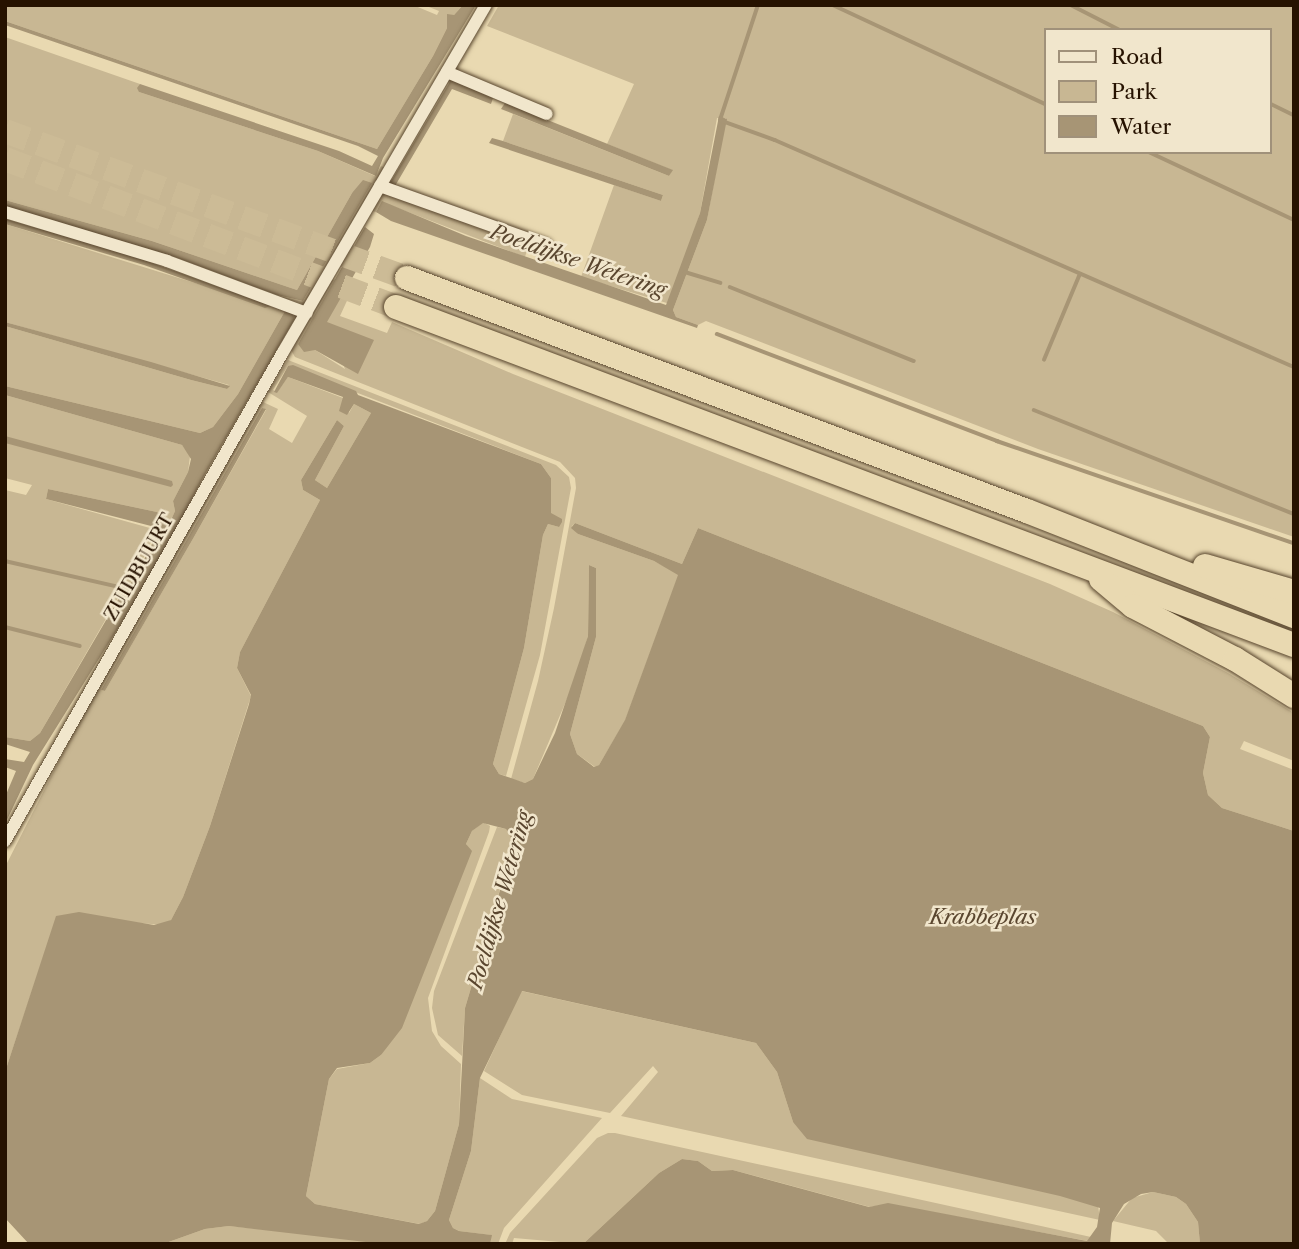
<!DOCTYPE html>
<html>
<head>
<meta charset="utf-8">
<style>
  body { margin:0 }
  #map { position:relative; width:1299px; height:1249px; overflow:hidden; background:#e9d9b1; font-family:"Libre Caslon Text",serif }
  div>[style] { position:absolute }
  .green>* { inset:0; background:#c8b793 }
  .water>* { inset:0; background:#a79575 }
  .stream>* { height:3.5px; margin:-1.75px; padding:0 1.75px; transform-origin:1.75px; border-radius:1.75px; background:#a79575 }
  .highway-tunnel>* { height:24px; margin-top:-12px; transform-origin:0; background:repeating-linear-gradient(90deg,#ccbb96 0 24px,transparent 0 36px) }
  .roads { filter:drop-shadow(0 0 2px #57442c) drop-shadow(0 0 2px #57442c) }
  .street>* { height:12px; margin:-6px; padding:0 6px; transform-origin:6px; border-radius:6px; background:#f1e6cc }
  .highway>* { height:24px; margin:-12px; padding:0 12px; transform-origin:12px; border-radius:12px; background:#e9d9b1 }
  span { translate:-50% -50%; white-space:nowrap; text-align:center; line-height:1.15; -webkit-text-stroke:5px #f1e6cc; paint-order:stroke }
  .street-label { font-size:19px; color:#261200 }
  .water-label { font-size:21px; color:#5a462f; font-style:italic }
  .frame { position:absolute; inset:0; border:7px solid #261200; pointer-events:none }
  .legend { position:absolute; left:1044px; top:28px; width:228px; height:126px; box-sizing:border-box; background:#f1e6cc; border:2px solid #a0917a; margin:0; padding:9px 12px; list-style:none; font-size:21px; color:#261200 }
  .legend li { display:flex; align-items:center; gap:14px; height:35px }
  .legend b { width:35px; border:2px solid #a0917a }
</style>
</head>
<body>
<div id="map">
  <div class="green">
    <i style="clip-path:polygon(5px 5px,413px 5px,437px 15px,439px 11px,424px 5px,463px 5px,454px 15px,447px 15px,447px 28px,433px 56px,377px 149px,5px 21px)"></i>
    <i style="clip-path:polygon(evenodd,499px 5px,1294px 5px,1294px 537px,1038px 449px,706px 321px,698px 325px,676px 317px,673px 310px,707px 220px,726px 118px,717px 118px,700px 213px,670px 304px,581px 277px,614px 185px,661px 201px,663px 195px,503px 141px,513px 114px,669px 176px,672px 170px,607px 144px,634px 84px,487px 26px,499px 5px,1045px 30px,1269px 30px,1269px 152px,1045px 152px,1045px 30px)"></i>
    <i style="clip-path:polygon(5px 37px,140px 84px,139px 92px,318px 151px,375px 176px,381px 166px,385px 168px,304px 304px,273px 295px,303px 301px,371px 183px,352px 193px,297px 290px,152px 241px,5px 200px)"></i>
    <i style="clip-path:polygon(383px 191px,528px 247px,525px 257px,382px 202px,376px 212px,372px 211px)"></i>
    <i style="clip-path:polygon(5px 224px,298px 315px,189px 505px,294px 320px,285px 311px,238px 394px,213px 427px,200px 433px,5px 386px,5px 326px,191px 380px,227px 389px,229px 385px,5px 322px)"></i>
    <i style="clip-path:polygon(337px 279px,298px 344px,315px 350px,345px 369px,326px 322px,348px 284px,351px 292px,340px 316px,387px 333px,392px 322px,513px 374px,1050px 584px,1113px 612px,1228px 673px,1294px 713px,1294px 761px,1244px 741px,1240px 749px,1294px 770px,1294px 831px,1222px 808px,1208px 795px,1203px 773px,1210px 737px,1203px 726px,698px 528px,682px 564px,575px 523px,572px 526px,578px 534px,654px 561px,679px 574px,625px 721px,599px 765px,595px 767px,577px 754px,570px 734px,596px 637px,596px 568px,589px 565px,588px 636px,575px 680px,533px 779px,525px 783px,511px 779px,538px 681px,554px 608px,576px 488px,575px 478px,560px 462px,295px 357px,291px 350px,331px 280px)"></i>
    <i style="clip-path:polygon(evenodd,288px 360px,556px 465px,569px 477px,571px 488px,540px 655px,506px 776px,499px 774px,493px 764px,524px 648px,543px 535px,548px 524px,559px 527px,551px 514px,551px 478px,541px 464px,288px 366px,273px 390px,277px 392px,288px 377px,343px 398px,349px 413px,354px 404px,371px 413px,327px 488px,315px 480px,344px 426px,337px 420px,301px 480px,303px 490px,320px 500px,240px 652px,237px 668px,251px 696px,210px 826px,183px 897px,171px 920px,163px 925px,57px 916px,5px 1072px,5px 867px,87px 706px,260px 404px,263px 402px,278px 409px,269px 429px,292px 443px,307px 416px,268px 392px,288px 360px,262px 408px,266px 410px,194px 537px,105px 691px,101px 690px,262px 408px)"></i>
    <i style="clip-path:polygon(5px 395px,182px 445px,190px 456px,188px 472px,173px 501px,175px 511px,171px 520px,157px 512px,48px 489px,46px 499px,157px 530px,132px 581px,125px 586px,40px 733px,30px 741px,5px 737px,5px 490px,26px 495px,32px 485px,5px 478px)"></i>
    <i style="clip-path:polygon(483px 822px,490px 826px,489px 832px,428px 998px,432px 1031px,441px 1046px,461px 1064px,459px 1124px,435px 1211px,427px 1221px,420px 1224px,315px 1204px,306px 1196px,329px 1079px,337px 1069px,370px 1063px,381px 1055px,471px 852px,466px 844px,472px 831px)"></i>
    <i style="clip-path:polygon(497px 827px,506px 829px,514px 842px,465px 1008px,462px 1056px,438px 1035px,432px 1008px,434px 991px)"></i>
    <i style="clip-path:polygon(521px 991px,756px 1043px,777px 1072px,793px 1122px,1098px 1205px,1100px 1220px,621px 1116px,658px 1072px,653px 1066px,610px 1113px,522px 1095px,484px 1071px)"></i>
    <i style="clip-path:polygon(480px 1078px,512px 1099px,602px 1118px,504px 1228px,498px 1244px,490px 1244px,491px 1235px,459px 1231px,453px 1228px,449px 1220px,471px 1151px)"></i>
    <i style="clip-path:polygon(608px 1133px,615px 1133px,1091px 1237px,1088px 1241px,1077px 1239px,888px 1204px,870px 1207px,733px 1170px,712px 1171px,698px 1161px,682px 1159px,659px 1173px,583px 1244px,514px 1238px,512px 1244px,505px 1244px,510px 1233px,597px 1138px)"></i>
    <i style="clip-path:polygon(1153px 1192px,1176px 1197px,1186px 1204px,1198px 1222px,1200px 1244px,1169px 1244px,1156px 1231px,1113px 1221px,1132px 1198px)"></i>
    <i style="clip-path:polygon(229px 1226px,370px 1240px,383px 1244px,163px 1244px,205px 1229px)"></i>
  </div>
  <div class="water">
    <i style="clip-path:polygon(463px 5px,476px 5px,383px 158px,376px 176px,318px 151px,139px 92px,137px 88px,140px 84px,339px 151px,372px 166px,378px 156px,358px 146px,5px 25px,5px 21px,377px 149px,433px 56px,447px 28px,447px 14px,454px 15px)"></i>
    <i style="clip-path:polygon(451px 80px,493px 98px,491px 104px,452px 89px,395px 186px,390px 183px)"></i>
    <i style="clip-path:polygon(505px 103px,673px 170px,669px 176px,501px 109px)"></i>
    <i style="clip-path:polygon(719px 116px,727px 119px,707px 220px,673px 310px,676px 317px,698px 325px,697px 328px,391px 221px,376px 212px,382px 201px,466px 236px,666px 305px,700px 213px)"></i>
    <i style="clip-path:polygon(492px 138px,503px 141px,663px 195px,661px 201px,489px 143px)"></i>
    <i style="clip-path:polygon(363px 180px,372px 183px,303px 301px,277px 295px,175px 257px,5px 206px,5px 200px,152px 241px,297px 290px,352px 193px)"></i>
    <i style="clip-path:polygon(5px 219px,133px 256px,271px 306px,265px 308px,144px 265px,5px 224px)"></i>
    <i style="clip-path:polygon(365px 227px,374px 234px,370px 247px,327px 322px,374px 340px,358px 374px,315px 350px,304px 352px,298px 344px)"></i>
    <i style="clip-path:polygon(285px 311px,293px 313px,294px 320px,205px 474px,156px 567px,33px 765px,5px 824px,5px 797px,16px 771px,5px 767px,5px 759px,24px 762px,30px 752px,5px 744px,5px 737px,30px 741px,40px 733px,126px 586px,133px 581px,157px 534px,155px 527px,46px 499px,48px 489px,157px 512px,171px 520px,175px 511px,173px 501px,188px 472px,191px 459px,182px 445px,5px 395px,5px 386px,200px 433px,213px 427px,238px 394px)"></i>
    <i style="clip-path:polygon(5px 322px,151px 362px,230px 386px,227px 389px,191px 380px,5px 326px)"></i>
    <i style="clip-path:polygon(evenodd,293px 365px,356px 391px,358px 395px,541px 464px,551px 478px,551px 513px,562px 519px,562px 522px,559px 527px,548px 524px,543px 535px,524px 648px,493px 764px,499px 774px,525px 783px,533px 779px,555px 733px,588px 636px,589px 565px,596px 568px,596px 637px,570px 734px,577px 754px,594px 767px,599px 765px,625px 720px,678px 575px,654px 561px,578px 534px,571px 528px,575px 523px,682px 564px,698px 528px,1203px 726px,1210px 737px,1203px 773px,1208px 795px,1222px 808px,1294px 831px,1294px 1244px,1200px 1244px,1198px 1222px,1186px 1204px,1176px 1197px,1153px 1192px,1141px 1194px,1124px 1204px,1112px 1223px,1110px 1244px,583px 1244px,659px 1173px,682px 1159px,698px 1161px,712px 1171px,733px 1170px,869px 1207px,888px 1203px,1087px 1241px,1097px 1227px,1100px 1208px,1060px 1196px,807px 1139px,793px 1122px,777px 1072px,756px 1043px,522px 991px,480px 1078px,471px 1151px,449px 1220px,453px 1228px,459px 1231px,492px 1235px,490px 1244px,383px 1244px,229px 1226px,205px 1229px,163px 1244px,29px 1244px,5px 1218px,5px 1072px,56px 916px,79px 912px,154px 925px,171px 920px,183px 897px,210px 826px,249px 704px,251px 695px,237px 668px,240px 652px,320px 500px,303px 490px,301px 480px,337px 420px,344px 426px,315px 480px,327px 488px,371px 413px,354px 404px,347px 415px,339px 411px,343px 397px,288px 377px,277px 393px,274px 392px,288px 366px,293px 365px,483px 823px,506px 829px,514px 843px,465px 1008px,459px 1124px,435px 1211px,427px 1221px,419px 1224px,315px 1204px,306px 1196px,329px 1079px,337px 1068px,370px 1063px,381px 1055px,402px 1028px,472px 851px,466px 844px,472px 831px,483px 823px)"></i>
    <i style="clip-path:polygon(262px 408px,266px 409px,194px 537px,105px 691px,101px 690px)"></i>
    <i style="clip-path:polygon(5px 436px,165px 479px,172px 481px,173px 485px,171px 487px,5px 443px)"></i>
  </div>
  <div class="stream">
    <i style="left:833px;top:5px;width:234px;rotate:25deg"></i>
    <i style="left:1071px;top:5px;width:55px;rotate:27deg"></i>
    <i style="left:1269px;top:103px;width:28px;rotate:26deg"></i>
    <i style="left:720px;top:120px;width:121px;rotate:-71.7deg"></i>
    <i style="left:722px;top:121px;width:56px;rotate:19.7deg"></i>
    <i style="left:775px;top:140px;width:566px;rotate:23.62deg"></i>
    <i style="left:1149px;top:152px;width:160px;rotate:25.1deg"></i>
    <i style="left:685px;top:272px;width:37px;rotate:17deg"></i>
    <i style="left:730px;top:287px;width:198px;rotate:21.9deg"></i>
    <i style="left:717px;top:334px;width:300px;rotate:20.9deg"></i>
    <i style="left:997px;top:441px;width:314px;rotate:19deg"></i>
    <i style="left:1044px;top:360px;width:93px;rotate:-67.3deg"></i>
    <i style="left:1034px;top:410px;width:280px;rotate:21.8deg"></i>
    <i style="left:5px;top:561px;width:122px;rotate:12.8deg"></i>
    <i style="left:5px;top:627px;width:77px;rotate:14.2deg"></i>
  </div>
  <div class="highway-tunnel">
    <i style="left:5px;top:131px;width:428px;rotate:20.1deg"></i>
    <i style="left:5px;top:159px;width:418px;rotate:20.7deg"></i>
  </div>
  <div class="roads">
    <div class="street">
      <i style="left:447px;top:72px;width:108px;rotate:22.8deg"></i>
      <i style="left:380px;top:186px;width:176px;rotate:19.6deg"></i>
      <i style="left:5px;top:212px;width:169px;rotate:16.8deg"></i>
      <i style="left:167px;top:261px;width:149px;rotate:20.4deg"></i>
      <i style="left:5px;top:841px;width:562px;rotate:-60.38deg"></i>
      <i style="left:283px;top:352px;width:402px;rotate:-59.7deg"></i>
    </div>
    <div class="highway">
      <i style="left:407px;top:278px;width:662px;rotate:20.6deg"></i>
      <i style="left:1027px;top:511px;width:287px;rotate:21.5deg"></i>
      <i style="left:396px;top:307px;width:960px;rotate:20.63deg"></i>
      <i style="left:1205px;top:566px;width:93px;rotate:16.3deg"></i>
      <i style="left:1101px;top:579px;width:42px;rotate:40.2deg"></i>
      <i style="left:1133px;top:606px;width:115px;rotate:27.5deg"></i>
      <i style="left:1235px;top:659px;width:70px;rotate:32.1deg"></i>
    </div>
  </div>
  <div class="street-label">
    <span style="left:139px;top:567px;rotate:-60deg">ZUIDBUURT</span>
  </div>
  <div class="water-label">
    <span style="left:578px;top:261px;rotate:19deg">Poeldijkse Wetering</span>
    <span style="left:500px;top:900px;rotate:-74deg">Poeldijkse Wetering</span>
    <span style="left:983px;top:917px">Krabbeplas</span>
  </div>
  <div class="frame"></div>
  <ul class="legend">
  <li><b style="height:9px;background:#f1e6cc"></b>Road</li>
  <li><b style="height:19px;background:#c8b793"></b>Park</li>
  <li><b style="height:19px;background:#a79575"></b>Water</li>
  </ul>
</div>
</body>
</html>
